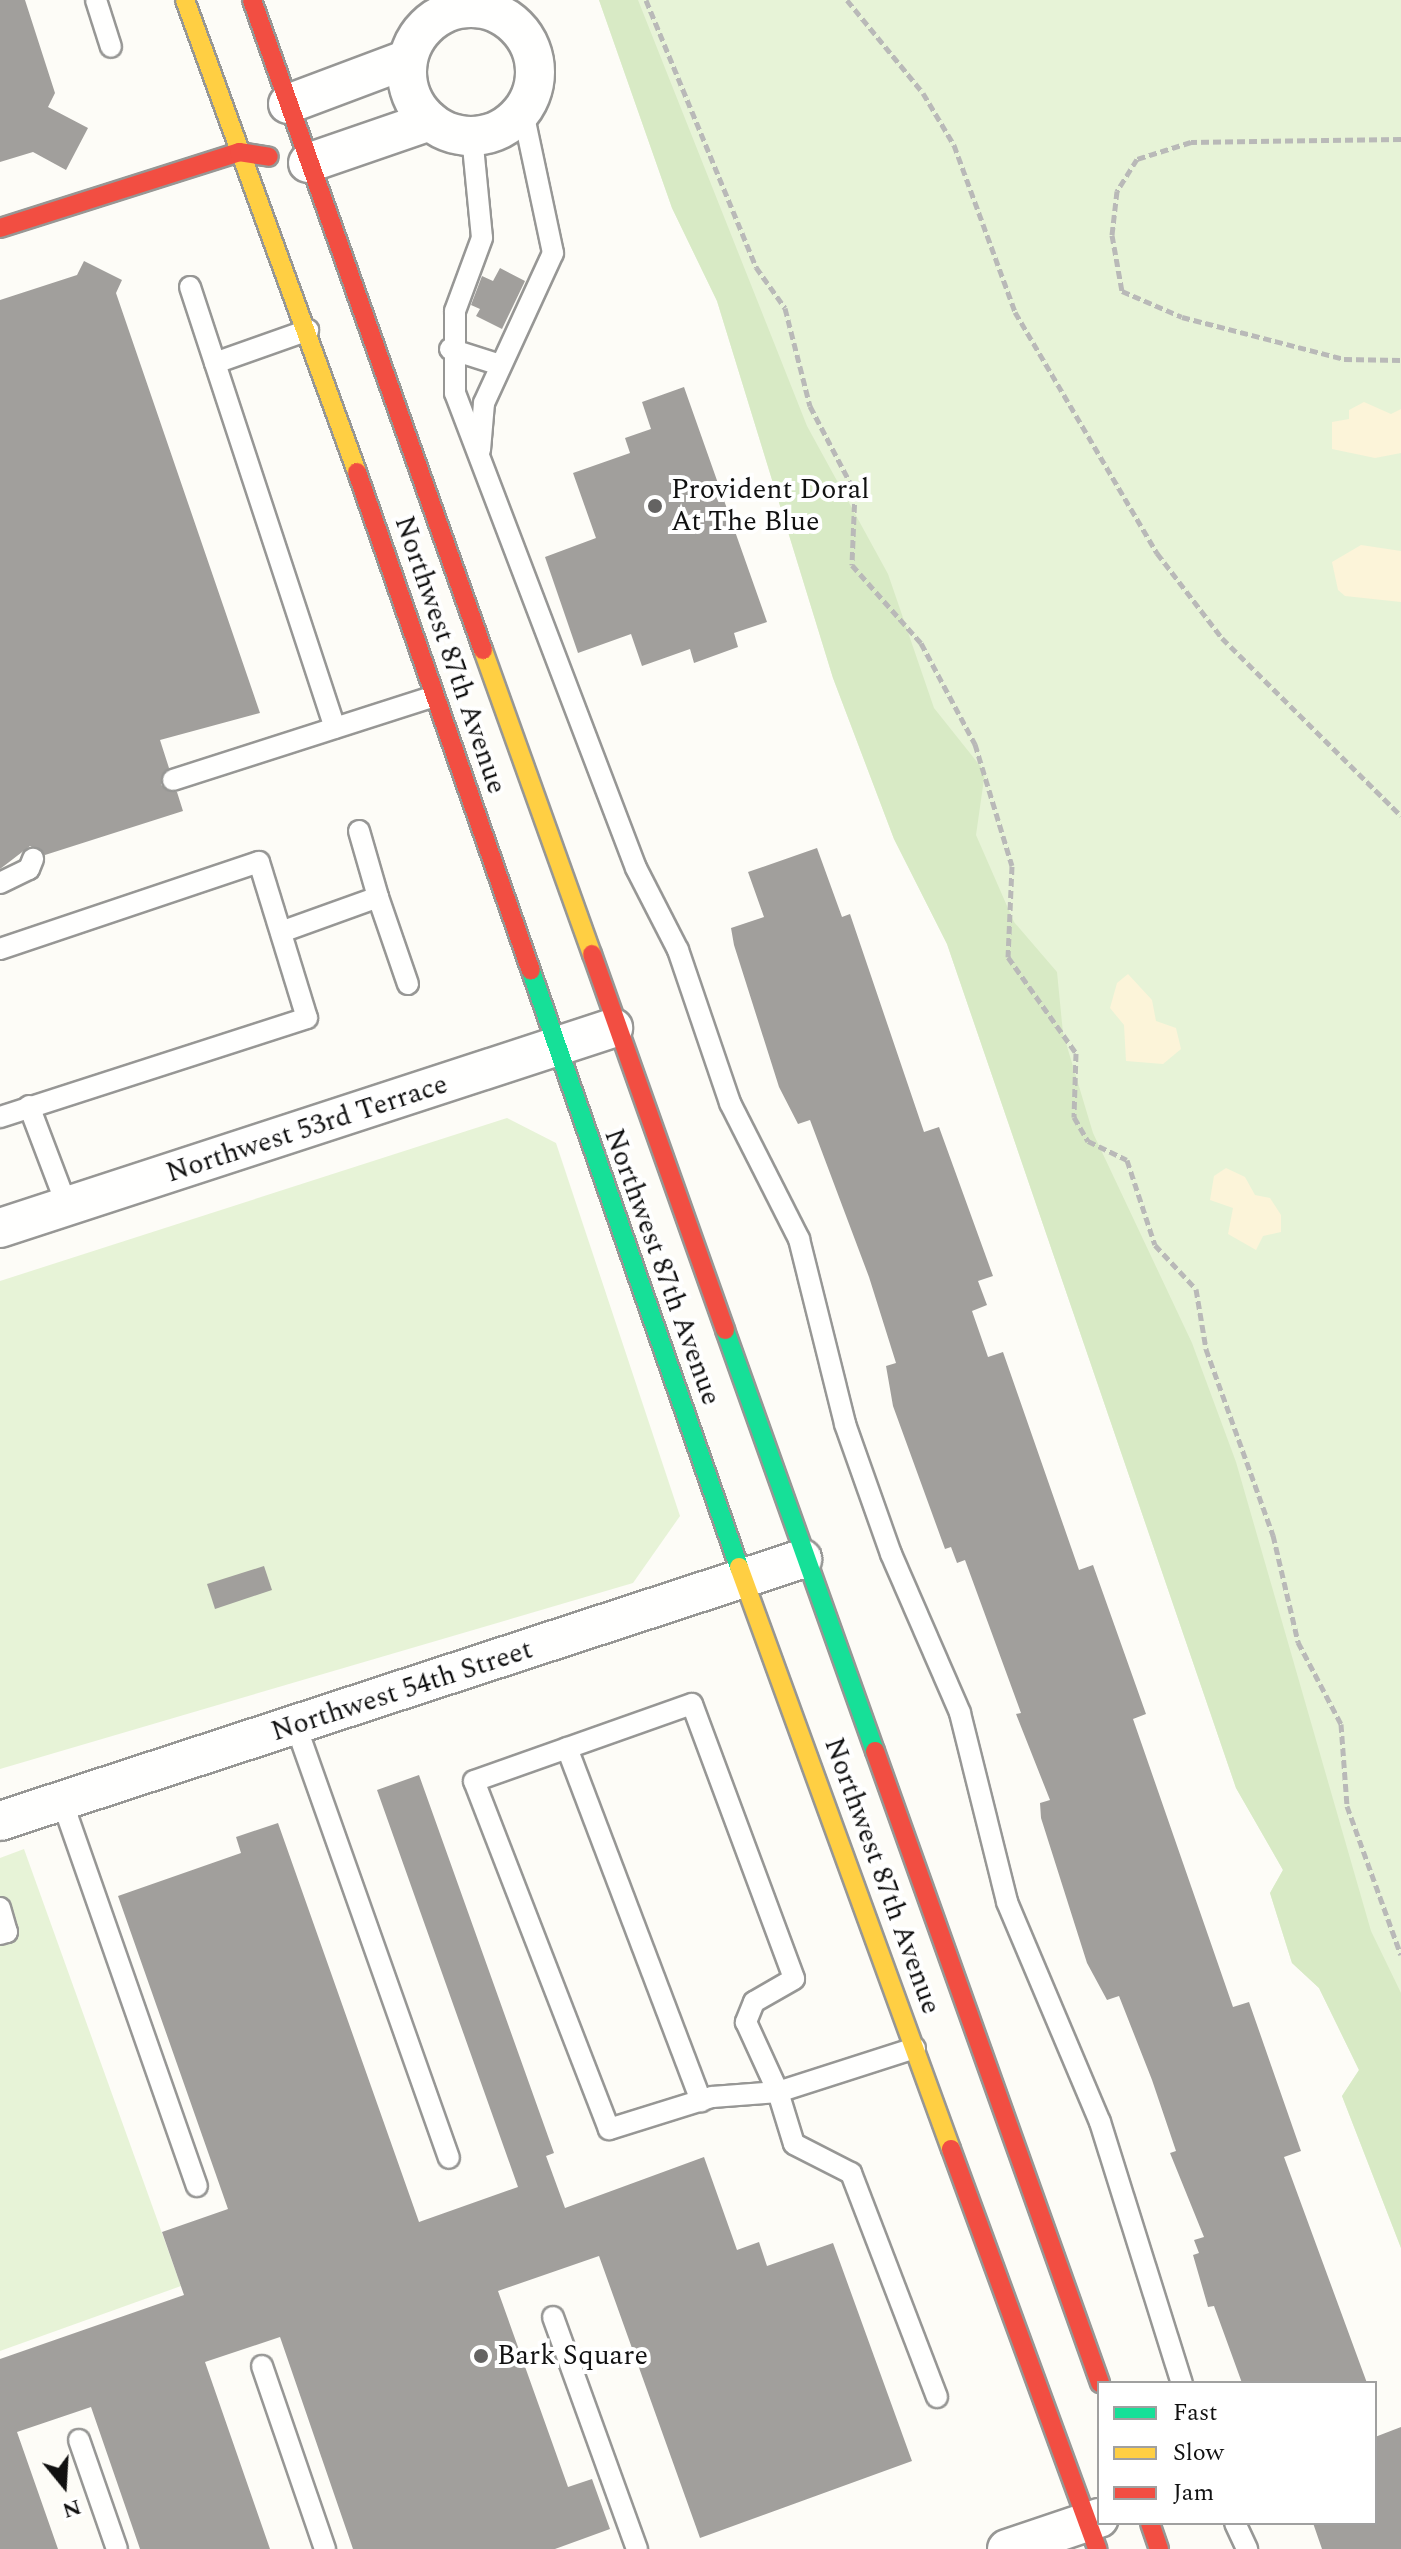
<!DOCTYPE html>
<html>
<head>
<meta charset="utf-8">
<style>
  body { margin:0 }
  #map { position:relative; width:1401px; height:2549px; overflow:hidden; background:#fdfcf7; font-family:Spectral,serif }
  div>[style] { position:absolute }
  .green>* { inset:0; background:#e7f3d7 }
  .forest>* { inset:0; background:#d8eac5 }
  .sand>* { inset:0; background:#fcf4d9 }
  .building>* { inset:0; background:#a19f9c }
  .path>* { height:5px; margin-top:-2.5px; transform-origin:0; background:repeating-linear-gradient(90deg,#b9b9b8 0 8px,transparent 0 12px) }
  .roads { filter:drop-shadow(2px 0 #979795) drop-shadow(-2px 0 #979795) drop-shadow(0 2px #979795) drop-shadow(0 -2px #979795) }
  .lane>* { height:20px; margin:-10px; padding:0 10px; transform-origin:10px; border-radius:10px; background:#fffffe }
  .street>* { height:38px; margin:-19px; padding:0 19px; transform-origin:19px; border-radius:19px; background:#fffffe }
  .street>.ring { margin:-19px; padding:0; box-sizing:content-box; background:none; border:38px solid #fffffe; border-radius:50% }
  .fast>* { height:18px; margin:-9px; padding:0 9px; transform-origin:9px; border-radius:9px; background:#16e098 }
  .slow>* { height:18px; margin:-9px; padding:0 9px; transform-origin:9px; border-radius:9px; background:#ffcf43 }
  .jam>* { height:18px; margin:-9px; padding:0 9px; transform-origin:9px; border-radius:9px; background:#f24e42 }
  .dots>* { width:22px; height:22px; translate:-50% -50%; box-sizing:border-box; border:4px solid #fff; border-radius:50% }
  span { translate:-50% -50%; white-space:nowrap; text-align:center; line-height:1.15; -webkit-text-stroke:8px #fff; paint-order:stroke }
  .poi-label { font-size:28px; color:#111 }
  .left { translate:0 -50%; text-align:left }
  .street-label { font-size:28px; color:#111 }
  .legend { position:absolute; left:1097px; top:2381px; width:280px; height:144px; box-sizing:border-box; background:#fff; border:2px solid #a0a0a0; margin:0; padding:10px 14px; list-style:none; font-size:24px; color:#111 }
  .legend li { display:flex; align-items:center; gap:16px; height:40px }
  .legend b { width:40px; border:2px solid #a0a0a0 }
  .north { position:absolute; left:24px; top:2445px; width:80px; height:80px; -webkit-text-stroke:6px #fff; paint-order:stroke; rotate:162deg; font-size:22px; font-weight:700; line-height:32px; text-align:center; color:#111 }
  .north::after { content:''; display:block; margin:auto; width:28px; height:36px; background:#111; clip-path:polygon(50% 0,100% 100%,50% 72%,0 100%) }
</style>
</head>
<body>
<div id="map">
  <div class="green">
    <div style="clip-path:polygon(599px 0,1401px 0,1401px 2248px,1342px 2096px,1359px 2070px,1319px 1988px,1292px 1963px,1270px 1893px,1283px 1870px,1236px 1788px,947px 944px,894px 839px,833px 678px,717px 301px,672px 208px)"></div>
    <div style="clip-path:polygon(507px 1118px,556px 1143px,680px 1516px,633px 1583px,0 1769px,0 1281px)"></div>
    <div style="clip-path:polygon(24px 1849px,181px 2286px,0 2351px,0 1858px)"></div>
  </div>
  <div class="forest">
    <div style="clip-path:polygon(599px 0,638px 0,807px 426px,888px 574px,934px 708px,985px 772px,976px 835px,1014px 922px,1057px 972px,1063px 1033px,1093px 1133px,1192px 1343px,1236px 1462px,1371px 1931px,1401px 1993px,1401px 2248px,1342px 2096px,1359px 2070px,1319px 1988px,1292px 1963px,1270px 1893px,1283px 1870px,1236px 1788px,947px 944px,894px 839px,833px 678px,717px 301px,672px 208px)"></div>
  </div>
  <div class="sand">
    <div style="clip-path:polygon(1364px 402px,1391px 414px,1401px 409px,1401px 453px,1375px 458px,1332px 449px,1332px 422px,1349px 419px,1349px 410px)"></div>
    <div style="clip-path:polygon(1361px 545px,1401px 551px,1401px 602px,1345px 596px,1338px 590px,1332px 562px)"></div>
    <div style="clip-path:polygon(1128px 974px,1152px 1000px,1156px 1021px,1176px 1028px,1181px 1049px,1163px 1064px,1126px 1061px,1124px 1025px,1110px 1008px,1117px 983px)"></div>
    <div style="clip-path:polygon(1226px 1168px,1245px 1177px,1255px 1195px,1270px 1198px,1281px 1215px,1281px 1232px,1263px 1236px,1256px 1250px,1228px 1234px,1233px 1208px,1210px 1200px,1214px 1176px)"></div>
  </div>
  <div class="building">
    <div style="clip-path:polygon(0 0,25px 0,55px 93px,48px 107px,88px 128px,66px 170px,33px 152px,0 162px)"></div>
    <div style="clip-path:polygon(84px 261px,122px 280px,116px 293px,260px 713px,160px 740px,169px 768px,161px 785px,177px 792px,183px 811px,45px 855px,30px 846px,0 869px,0 300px,77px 275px)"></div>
    <div style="clip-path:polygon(500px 268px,525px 281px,502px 329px,476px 316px,480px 309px,471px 305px,482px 276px,493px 281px)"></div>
    <div style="clip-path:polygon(684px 387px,767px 622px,734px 633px,738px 647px,694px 663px,690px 649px,642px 666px,631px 634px,578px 653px,545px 557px,596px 538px,573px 473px,630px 453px,625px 438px,651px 429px,642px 402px)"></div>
    <div style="clip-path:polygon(817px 848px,842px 917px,850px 914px,924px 1132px,939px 1127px,993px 1276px,978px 1281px,987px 1305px,972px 1311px,988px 1357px,1003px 1352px,1079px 1570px,1093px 1565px,1146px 1714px,1133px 1719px,1233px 2007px,1249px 2002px,1301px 2151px,1284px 2157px,1367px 2383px,1242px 2383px,1214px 2306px,1208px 2307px,1193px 2255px,1199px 2253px,1194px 2240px,1204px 2237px,1170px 2153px,1176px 2151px,1152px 2080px,1119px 1996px,1107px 2000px,1087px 1963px,1041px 1818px,1040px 1803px,1050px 1800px,1016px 1714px,1021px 1713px,965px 1560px,957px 1563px,951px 1547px,945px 1549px,893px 1406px,886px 1366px,896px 1363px,869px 1277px,810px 1120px,798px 1124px,779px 1087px,734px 945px,731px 928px,764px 917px,748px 872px)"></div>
    <div style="clip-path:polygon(264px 1566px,272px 1590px,215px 1609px,207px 1584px)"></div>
    <div style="clip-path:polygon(419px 1775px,554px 2153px,546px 2156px,565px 2208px,704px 2157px,737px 2250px,759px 2242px,767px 2266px,833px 2243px,912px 2461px,700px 2538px,599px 2256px,498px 2291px,568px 2487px,592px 2479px,610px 2529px,555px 2549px,353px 2549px,280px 2337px,205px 2362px,270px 2549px,140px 2549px,91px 2407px,17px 2432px,58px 2549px,0 2549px,0 2359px,184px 2295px,162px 2232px,228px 2209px,118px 1896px,241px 1853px,236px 1837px,278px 1823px,419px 2222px,518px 2187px,377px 1790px)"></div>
    <div style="clip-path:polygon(1401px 2427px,1401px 2549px,1322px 2549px,1313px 2523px,1375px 2523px,1375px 2437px)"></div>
  </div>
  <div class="path">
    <div style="left:646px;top:0;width:289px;rotate:67.6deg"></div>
    <div style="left:756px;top:267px;width:50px;rotate:54.7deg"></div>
    <div style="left:785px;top:308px;width:101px;rotate:75.7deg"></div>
    <div style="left:810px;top:406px;width:97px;rotate:62.4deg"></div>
    <div style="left:855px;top:492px;width:73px;rotate:92.4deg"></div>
    <div style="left:852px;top:565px;width:104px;rotate:48.5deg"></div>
    <div style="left:921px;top:643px;width:115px;rotate:61.9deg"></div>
    <div style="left:975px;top:744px;width:127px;rotate:73.1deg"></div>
    <div style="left:1012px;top:866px;width:91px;rotate:92.5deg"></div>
    <div style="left:1008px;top:957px;width:118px;rotate:54.7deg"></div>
    <div style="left:1076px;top:1053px;width:64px;rotate:91.8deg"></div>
    <div style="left:1074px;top:1117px;width:28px;rotate:60deg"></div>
    <div style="left:1088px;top:1141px;width:43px;rotate:26deg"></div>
    <div style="left:1127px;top:1160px;width:89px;rotate:71.8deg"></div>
    <div style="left:1155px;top:1245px;width:60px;rotate:47deg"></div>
    <div style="left:1196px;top:1289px;width:61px;rotate:80.5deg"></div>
    <div style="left:1206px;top:1349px;width:198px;rotate:70.2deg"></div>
    <div style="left:1273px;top:1535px;width:110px;rotate:76.8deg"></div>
    <div style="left:1298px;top:1642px;width:93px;rotate:62.3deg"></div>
    <div style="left:1341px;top:1724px;width:82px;rotate:85.8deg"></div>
    <div style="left:1347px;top:1806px;width:158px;rotate:70.1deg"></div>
    <div style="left:847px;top:0;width:120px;rotate:50.7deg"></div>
    <div style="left:923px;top:93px;width:61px;rotate:59.2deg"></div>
    <div style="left:954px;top:145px;width:178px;rotate:69.9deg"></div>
    <div style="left:1015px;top:312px;width:280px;rotate:59.5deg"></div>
    <div style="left:1157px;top:553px;width:107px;rotate:52.6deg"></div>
    <div style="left:1222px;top:638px;width:252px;rotate:44.8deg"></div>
    <div style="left:1401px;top:139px;width:210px;rotate:179.2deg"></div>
    <div style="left:1191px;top:142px;width:57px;rotate:162.5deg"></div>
    <div style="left:1137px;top:159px;width:38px;rotate:122deg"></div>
    <div style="left:1117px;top:191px;width:44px;rotate:96.5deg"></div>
    <div style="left:1112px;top:235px;width:57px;rotate:79.9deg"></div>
    <div style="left:1122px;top:291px;width:65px;rotate:23.4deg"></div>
    <div style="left:1182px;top:317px;width:167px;rotate:14.5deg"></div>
    <div style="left:1344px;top:359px;width:57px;rotate:1deg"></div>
  </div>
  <div class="roads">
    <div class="lane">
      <div style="left:96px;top:0;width:49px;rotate:72.3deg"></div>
      <div style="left:483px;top:0;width:9px;rotate:84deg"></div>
      <div style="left:472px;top:136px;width:102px;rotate:84.4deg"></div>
      <div style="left:482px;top:238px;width:78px;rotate:110.3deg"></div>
      <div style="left:455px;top:311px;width:82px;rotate:90deg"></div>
      <div style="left:455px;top:393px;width:508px;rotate:69.14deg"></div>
      <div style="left:636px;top:868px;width:92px;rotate:62.9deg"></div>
      <div style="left:678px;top:950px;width:162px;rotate:71.2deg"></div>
      <div style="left:730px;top:1103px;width:153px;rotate:63.1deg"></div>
      <div style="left:799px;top:1239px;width:191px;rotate:76deg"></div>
      <div style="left:845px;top:1424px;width:138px;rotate:70.5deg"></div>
      <div style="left:891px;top:1554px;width:173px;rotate:66.5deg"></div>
      <div style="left:960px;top:1713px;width:195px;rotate:76deg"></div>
      <div style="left:1007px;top:1902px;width:239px;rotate:67.1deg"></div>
      <div style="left:1100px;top:2122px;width:274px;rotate:72.6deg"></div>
      <div style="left:190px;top:287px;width:464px;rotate:71.8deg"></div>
      <div style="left:450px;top:349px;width:52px;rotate:17.7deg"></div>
      <div style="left:215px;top:363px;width:99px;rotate:-19.5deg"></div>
      <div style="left:480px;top:450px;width:47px;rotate:-85.1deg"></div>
      <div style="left:484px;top:403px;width:165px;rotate:-65.3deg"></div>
      <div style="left:553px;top:253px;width:144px;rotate:-102deg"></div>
      <div style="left:173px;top:780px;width:274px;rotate:-17.8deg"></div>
      <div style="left:359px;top:831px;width:69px;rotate:73.9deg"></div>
      <div style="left:0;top:883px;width:32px;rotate:-26deg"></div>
      <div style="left:29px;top:869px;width:11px;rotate:-68deg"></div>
      <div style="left:281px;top:932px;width:103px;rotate:-19.8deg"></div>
      <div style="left:378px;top:897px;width:92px;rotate:71deg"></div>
      <div style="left:0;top:949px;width:273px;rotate:-18.6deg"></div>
      <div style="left:259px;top:862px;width:163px;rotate:72.9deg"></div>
      <div style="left:307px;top:1018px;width:323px;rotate:162.1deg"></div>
      <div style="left:29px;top:1106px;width:107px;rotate:69.2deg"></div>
      <div style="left:692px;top:1704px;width:293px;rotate:69.6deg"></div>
      <div style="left:794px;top:1979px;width:46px;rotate:150.1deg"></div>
      <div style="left:754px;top:2002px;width:22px;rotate:112deg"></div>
      <div style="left:746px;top:2022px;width:77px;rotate:65.4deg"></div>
      <div style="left:778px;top:2092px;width:66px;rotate:175.7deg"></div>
      <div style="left:712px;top:2097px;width:108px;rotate:162.7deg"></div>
      <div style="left:609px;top:2129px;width:373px;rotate:-111.2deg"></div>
      <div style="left:474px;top:1781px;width:231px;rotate:-19.5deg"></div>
      <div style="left:296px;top:1726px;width:458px;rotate:70.5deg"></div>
      <div style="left:567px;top:1748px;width:378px;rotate:69.2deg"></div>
      <div style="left:62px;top:1801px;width:408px;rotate:70.7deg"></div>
      <div style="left:0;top:1908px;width:25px;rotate:74deg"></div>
      <div style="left:7px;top:1932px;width:7px;rotate:164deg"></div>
      <div style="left:915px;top:2048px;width:144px;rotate:162.2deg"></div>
      <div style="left:778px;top:2092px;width:54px;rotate:72.9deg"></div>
      <div style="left:794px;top:2144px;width:64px;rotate:27deg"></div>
      <div style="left:851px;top:2173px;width:240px;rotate:69deg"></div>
      <div style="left:553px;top:2317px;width:247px;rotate:70.1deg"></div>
      <div style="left:262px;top:2366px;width:194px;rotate:71deg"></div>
      <div style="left:79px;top:2440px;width:115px;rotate:70.8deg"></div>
      <div style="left:1235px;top:2523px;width:29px;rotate:65deg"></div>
    </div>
    <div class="street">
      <div class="ring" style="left:407px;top:8px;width:90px;height:90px"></div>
      <div style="left:288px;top:104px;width:128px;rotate:-20.6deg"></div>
      <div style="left:308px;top:163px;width:129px;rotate:-19deg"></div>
      <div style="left:0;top:1228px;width:645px;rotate:-18.07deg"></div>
      <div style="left:0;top:1821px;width:844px;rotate:-18.09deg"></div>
      <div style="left:1007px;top:2549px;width:97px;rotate:-18.6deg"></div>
    </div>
    <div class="fast">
      <div style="left:531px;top:971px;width:631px;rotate:70.76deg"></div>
      <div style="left:725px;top:1330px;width:447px;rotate:70.4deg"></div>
    </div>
    <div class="slow">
      <div style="left:185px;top:0;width:502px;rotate:69.98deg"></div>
      <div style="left:483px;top:650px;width:323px;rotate:70.3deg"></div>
      <div style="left:739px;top:1567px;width:619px;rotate:69.99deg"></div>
    </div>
    <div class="jam">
      <div style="left:252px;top:0;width:690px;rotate:70.44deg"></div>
      <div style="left:0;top:228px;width:251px;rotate:-17.6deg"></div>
      <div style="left:239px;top:152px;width:30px;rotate:9deg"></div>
      <div style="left:357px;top:472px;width:528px;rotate:70.78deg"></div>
      <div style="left:592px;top:954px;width:399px;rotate:70.5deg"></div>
      <div style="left:875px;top:1751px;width:671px;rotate:70.4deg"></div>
      <div style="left:951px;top:2149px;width:426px;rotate:69.9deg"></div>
      <div style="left:1150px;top:2523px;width:28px;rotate:71deg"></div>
    </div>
  </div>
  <div class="dots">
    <div style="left:655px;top:506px;background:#646362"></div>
    <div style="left:481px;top:2356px;background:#646362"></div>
  </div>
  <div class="poi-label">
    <span class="left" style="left:671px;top:506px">Provident Doral<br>At The Blue</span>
    <span class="left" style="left:497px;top:2356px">Bark Square</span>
  </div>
  <div class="street-label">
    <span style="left:450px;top:655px;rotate:71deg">Northwest 87th Avenue</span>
    <span style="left:307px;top:1129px;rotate:-18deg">Northwest 53rd Terrace</span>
    <span style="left:662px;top:1267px;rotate:70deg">Northwest 87th Avenue</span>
    <span style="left:402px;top:1691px;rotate:-18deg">Northwest 54th Street</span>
    <span style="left:882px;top:1876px;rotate:70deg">Northwest 87th Avenue</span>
  </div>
  <ul class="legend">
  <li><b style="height:10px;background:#16e098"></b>Fast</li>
  <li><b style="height:10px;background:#ffcf43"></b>Slow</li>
  <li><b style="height:10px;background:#f24e42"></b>Jam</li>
  </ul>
  <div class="north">N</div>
</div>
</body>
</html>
